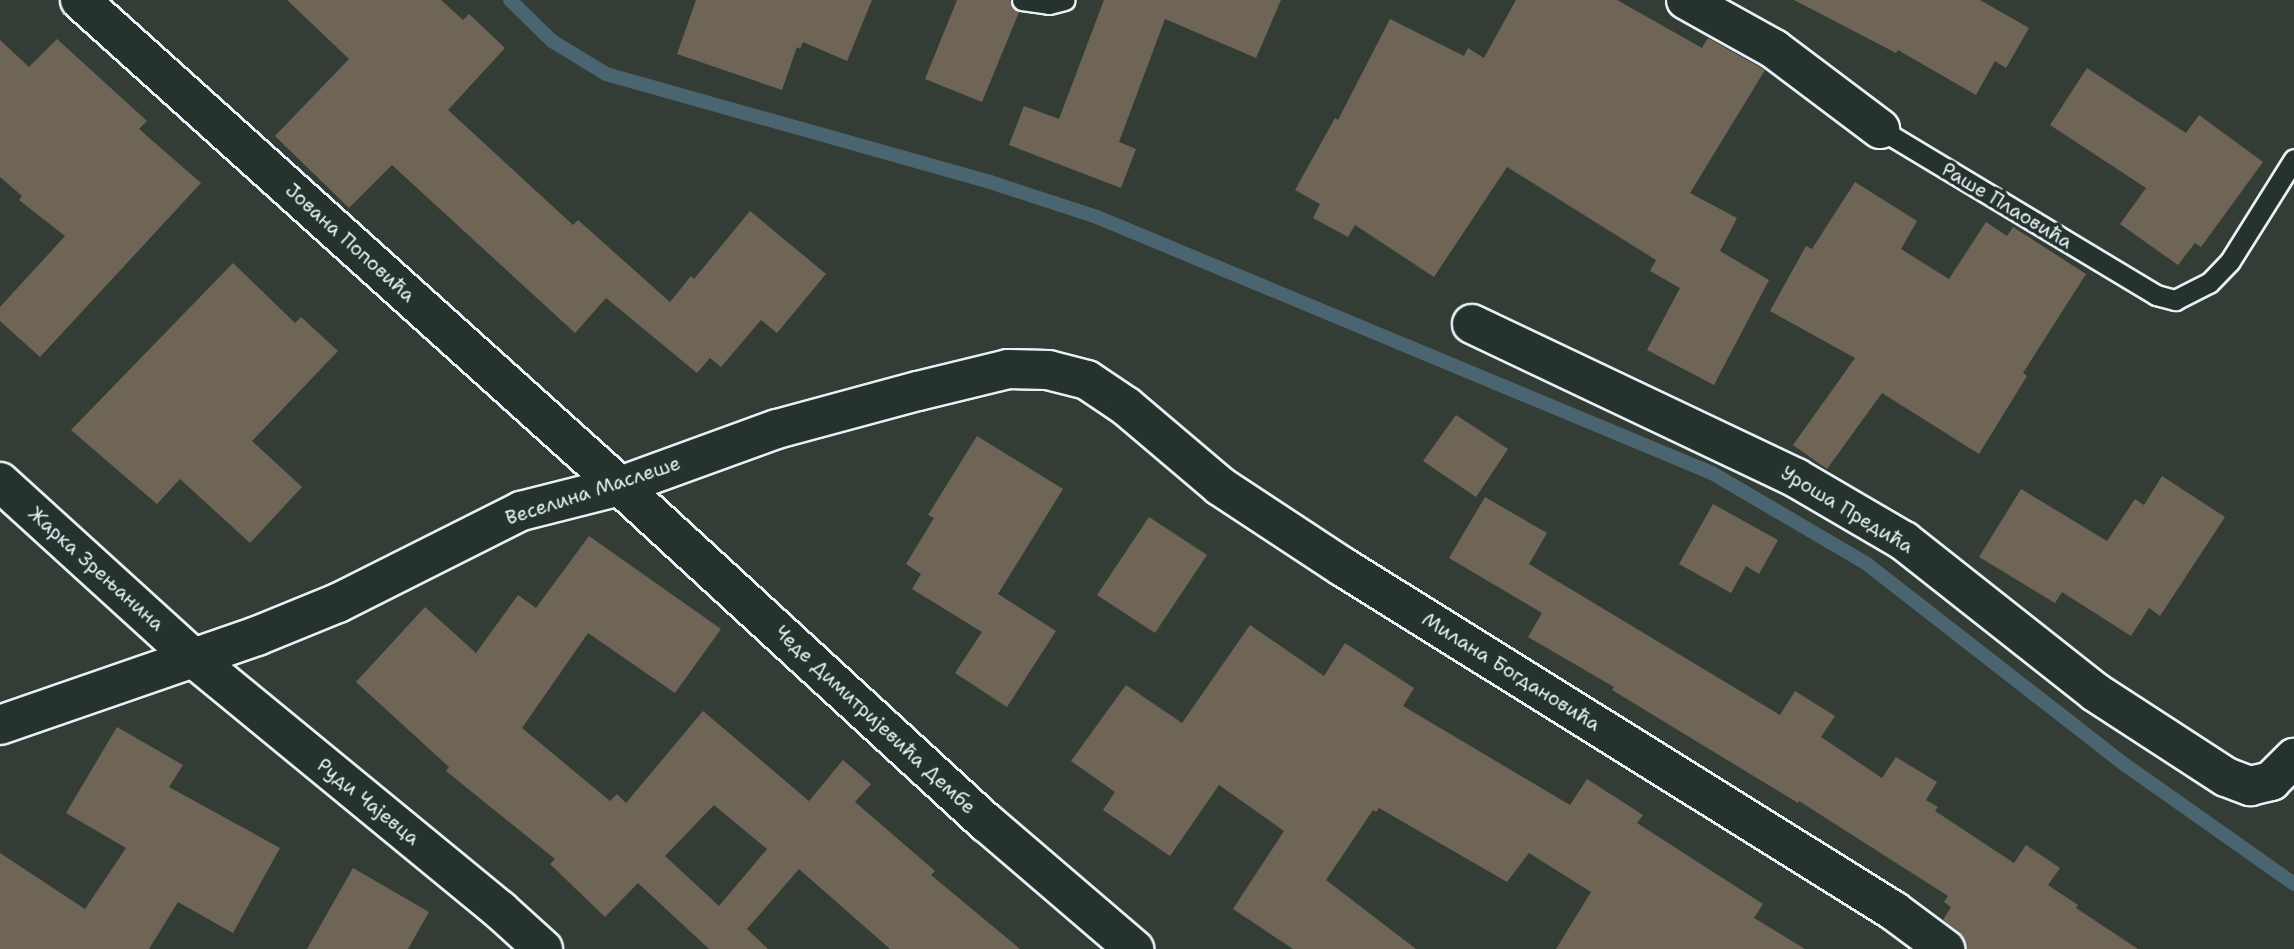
<!DOCTYPE html>
<html>
<head>
<meta charset="utf-8">
<style>
  body { margin:0 }
  #map { position:relative; width:2294px; height:949px; overflow:hidden; background:#343d35; font-family:"Shantell Sans",sans-serif }
  div>[style] { position:absolute }
  .stream>* { height:14px; margin:-7px; padding:0 7px; transform-origin:7px; border-radius:7px; background:#4b6570 }
  .building>* { inset:0; background:#6e6557 }
  .roads { filter:drop-shadow(2px 0 #e8f1f8) drop-shadow(-2px 0 #e8f1f8) drop-shadow(0 2px #e8f1f8) drop-shadow(0 -2px #e8f1f8) }
  .lane>* { height:19px; margin:-9.5px; padding:0 9.5px; transform-origin:9.5px; border-radius:9.5px; background:#26332d }
  .street>* { height:38px; margin:-19px; padding:0 19px; transform-origin:19px; border-radius:19px; background:#26332d }
  span { translate:-50% -50%; white-space:nowrap; text-align:center; line-height:1.15; -webkit-text-stroke:7px #26332d; paint-order:stroke }
  .street-label { font-size:19px; color:#e8f1f8 }
</style>
</head>
<body>
<div id="map">
  <div class="stream">
    <div style="left:510px;top:0;width:59px;rotate:44.3deg"></div>
    <div style="left:552px;top:41px;width:63px;rotate:31.4deg"></div>
    <div style="left:606px;top:74px;width:399px;rotate:15.7deg"></div>
    <div style="left:990px;top:182px;width:113px;rotate:18.1deg"></div>
    <div style="left:1097px;top:217px;width:666px;rotate:22.6deg"></div>
    <div style="left:1712px;top:473px;width:180px;rotate:30.4deg"></div>
    <div style="left:1867px;top:564px;width:326px;rotate:37.9deg"></div>
    <div style="left:2124px;top:764px;width:208px;rotate:35.2deg"></div>
  </div>
  <div class="building">
    <div style="clip-path:polygon(287px 0,441px 0,463px 20px,469px 14px,505px 48px,448px 110px,573px 225px,578px 220px,670px 302px,691px 276px,694px 279px,750px 211px,826px 274px,777px 333px,761px 320px,721px 367px,710px 358px,697px 373px,606px 298px,575px 333px,392px 165px,349px 208px,275px 136px,349px 59px)"></div>
    <div style="clip-path:polygon(696px 0,872px 0,847px 61px,803px 42px,800px 49px,797px 47px,782px 90px,677px 54px)"></div>
    <div style="clip-path:polygon(957px 0,1010px 0,1014px 9px,1019px 12px,982px 102px,925px 79px)"></div>
    <div style="clip-path:polygon(1104px 0,1281px 0,1256px 58px,1165px 19px,1119px 142px,1136px 149px,1121px 188px,1009px 145px,1024px 106px,1059px 119px)"></div>
    <div style="clip-path:polygon(1516px 0,1617px 0,1702px 48px,1708px 38px,1765px 70px,1690px 193px,1737px 218px,1720px 251px,1769px 280px,1714px 385px,1647px 350px,1680px 288px,1650px 271px,1656px 260px,1507px 167px,1434px 277px,1355px 225px,1348px 237px,1313px 218px,1320px 204px,1295px 190px,1335px 118px,1338px 120px,1390px 19px,1464px 56px,1468px 48px,1484px 58px)"></div>
    <div style="clip-path:polygon(1794px 0,1980px 0,2029px 28px,2006px 68px,1995px 61px,1976px 95px,1898px 50px,1896px 53px)"></div>
    <div style="clip-path:polygon(57px 39px,147px 121px,139px 129px,201px 183px,40px 357px,0 321px,0 307px,65px 236px,19px 200px,22px 196px,0 177px,0 40px,29px 67px)"></div>
    <div style="clip-path:polygon(2087px 68px,2186px 133px,2199px 115px,2263px 162px,2201px 247px,2195px 243px,2178px 265px,2120px 224px,2146px 188px,2050px 125px)"></div>
    <div style="clip-path:polygon(1855px 182px,1917px 221px,1901px 249px,1949px 279px,1986px 222px,2007px 236px,2013px 227px,2086px 274px,2023px 373px,2027px 376px,1979px 454px,1882px 393px,1827px 469px,1793px 445px,1855px 358px,1770px 311px,1806px 246px,1812px 249px)"></div>
    <div style="clip-path:polygon(233px 263px,295px 323px,301px 317px,338px 351px,252px 441px,302px 487px,250px 543px,180px 479px,157px 504px,71px 430px)"></div>
    <div style="clip-path:polygon(1456px 415px,1508px 449px,1476px 497px,1423px 461px)"></div>
    <div style="clip-path:polygon(977px 436px,1063px 489px,998px 594px,1056px 631px,1007px 707px,955px 673px,982px 632px,912px 589px,921px 574px,906px 564px,934px 518px,928px 515px)"></div>
    <div style="clip-path:polygon(2162px 476px,2225px 517px,2160px 616px,2149px 608px,2131px 636px,2062px 592px,2055px 603px,1979px 557px,2021px 489px,2107px 541px,2135px 499px,2144px 505px)"></div>
    <div style="clip-path:polygon(1485px 497px,1547px 533px,1529px 564px,1780px 715px,1795px 691px,1835px 716px,1821px 737px,1882px 778px,1896px 757px,1937px 782px,1926px 800px,1938px 807px,1935px 811px,2014px 863px,2026px 845px,2060px 868px,2048px 885px,2078px 905px,2076px 908px,2138px 949px,1966px 949px,1959px 932px,1943px 920px,1951px 907px,1944px 902px,1948px 896px,1799px 801px,1798px 803px,1612px 690px,1614px 687px,1528px 637px,1542px 613px,1449px 558px)"></div>
    <div style="clip-path:polygon(1713px 504px,1778px 540px,1759px 574px,1746px 566px,1731px 593px,1679px 564px)"></div>
    <div style="clip-path:polygon(1149px 517px,1207px 555px,1155px 633px,1097px 595px)"></div>
    <div style="clip-path:polygon(evenodd,589px 536px,721px 629px,675px 693px,588px 633px,522px 728px,610px 801px,617px 794px,626px 803px,703px 711px,809px 801px,843px 760px,871px 784px,855px 802px,935px 871px,931px 875px,1020px 949px,890px 949px,799px 869px,747px 929px,768px 949px,709px 949px,638px 883px,605px 917px,550px 864px,555px 859px,446px 771px,449px 767px,356px 682px,425px 607px,476px 653px,518px 595px,536px 608px,589px 536px,714px 805px,767px 849px,719px 906px,665px 856px,714px 805px)"></div>
    <div style="clip-path:polygon(1250px 625px,1324px 676px,1345px 643px,1414px 688px,1403px 706px,1570px 805px,1587px 779px,1643px 815px,1637px 823px,1763px 904px,1754px 918px,1805px 949px,1556px 949px,1591px 892px,1529px 853px,1507px 882px,1379px 808px,1376px 812px,1373px 810px,1326px 880px,1416px 949px,1293px 949px,1233px 909px,1284px 831px,1219px 785px,1170px 856px,1103px 810px,1115px 792px,1071px 761px,1126px 685px,1182px 723px)"></div>
    <div style="clip-path:polygon(117px 727px,183px 765px,169px 787px,280px 848px,233px 933px,178px 902px,149px 949px,0 949px,0 853px,85px 909px,126px 848px,66px 813px)"></div>
    <div style="clip-path:polygon(353px 868px,429px 912px,408px 949px,307px 949px)"></div>
  </div>
  <div class="roads">
    <div class="lane">
      <div style="left:1022px;top:0;width:27px;rotate:8deg"></div>
      <div style="left:1049px;top:4px;width:16px;rotate:-14deg"></div>
      <div style="left:1880px;top:129px;width:322px;rotate:31deg"></div>
      <div style="left:2156px;top:295px;width:20px;rotate:15deg"></div>
      <div style="left:2175px;top:300px;width:38px;rotate:-27deg"></div>
      <div style="left:2209px;top:283px;width:30px;rotate:-46deg"></div>
      <div style="left:2230px;top:261px;width:120px;rotate:-57.9deg"></div>
    </div>
    <div class="street">
      <div style="left:80px;top:0;width:726px;rotate:41.99deg"></div>
      <div style="left:620px;top:486px;width:498px;rotate:42.6deg"></div>
      <div style="left:987px;top:823px;width:194px;rotate:40.6deg"></div>
      <div style="left:1686px;top:0;width:101px;rotate:29.1deg"></div>
      <div style="left:1774px;top:49px;width:133px;rotate:37deg"></div>
      <div style="left:1472px;top:324px;width:359px;rotate:25.4deg"></div>
      <div style="left:1796px;top:478px;width:125px;rotate:30.3deg"></div>
      <div style="left:1904px;top:541px;width:243px;rotate:38.3deg"></div>
      <div style="left:2095px;top:692px;width:156px;rotate:33deg"></div>
      <div style="left:2226px;top:777px;width:26px;rotate:21deg"></div>
      <div style="left:2250px;top:786px;width:22px;rotate:-13deg"></div>
      <div style="left:2271px;top:781px;width:33px;rotate:-45deg"></div>
      <div style="left:0;top:482px;width:260px;rotate:42.3deg"></div>
      <div style="left:192px;top:657px;width:399px;rotate:39.4deg"></div>
      <div style="left:500px;top:910px;width:58px;rotate:42.2deg"></div>
      <div style="left:0;top:725px;width:272px;rotate:-19.1deg"></div>
      <div style="left:257px;top:636px;width:87px;rotate:-22.2deg"></div>
      <div style="left:338px;top:603px;width:205px;rotate:-26.7deg"></div>
      <div style="left:521px;top:511px;width:102px;rotate:-14.2deg"></div>
      <div style="left:620px;top:486px;width:167px;rotate:-20deg"></div>
      <div style="left:777px;top:429px;width:146px;rotate:-15.1deg"></div>
      <div style="left:918px;top:391px;width:93px;rotate:-13.7deg"></div>
      <div style="left:1008px;top:369px;width:40px;rotate:1.4deg"></div>
      <div style="left:1048px;top:370px;width:40px;rotate:14.4deg"></div>
      <div style="left:1087px;top:380px;width:48px;rotate:34deg"></div>
      <div style="left:1127px;top:407px;width:122px;rotate:40.3deg"></div>
      <div style="left:1220px;top:486px;width:147px;rotate:33.4deg"></div>
      <div style="left:1343px;top:567px;width:650px;rotate:31.98deg"></div>
      <div style="left:1894px;top:911px;width:64px;rotate:36.7deg"></div>
    </div>
  </div>
  <div class="street-label">
    <span style="left:2007px;top:206px;rotate:31deg">Раше Плаовића</span>
    <span style="left:350px;top:243px;rotate:42deg">Јована Поповића</span>
    <span style="left:593px;top:491px;rotate:-18deg">Веселина Маслеше</span>
    <span style="left:1847px;top:510px;rotate:31deg">Уроша Предића</span>
    <span style="left:96px;top:569px;rotate:42deg">Жарка Зрењанина</span>
    <span style="left:1511px;top:672px;rotate:32deg">Милана Богдановића</span>
    <span style="left:875px;top:720px;rotate:43deg">Чеде Димитријевића Дембе</span>
    <span style="left:368px;top:802px;rotate:39deg">Руди Чајевца</span>
  </div>
</div>
</body>
</html>
